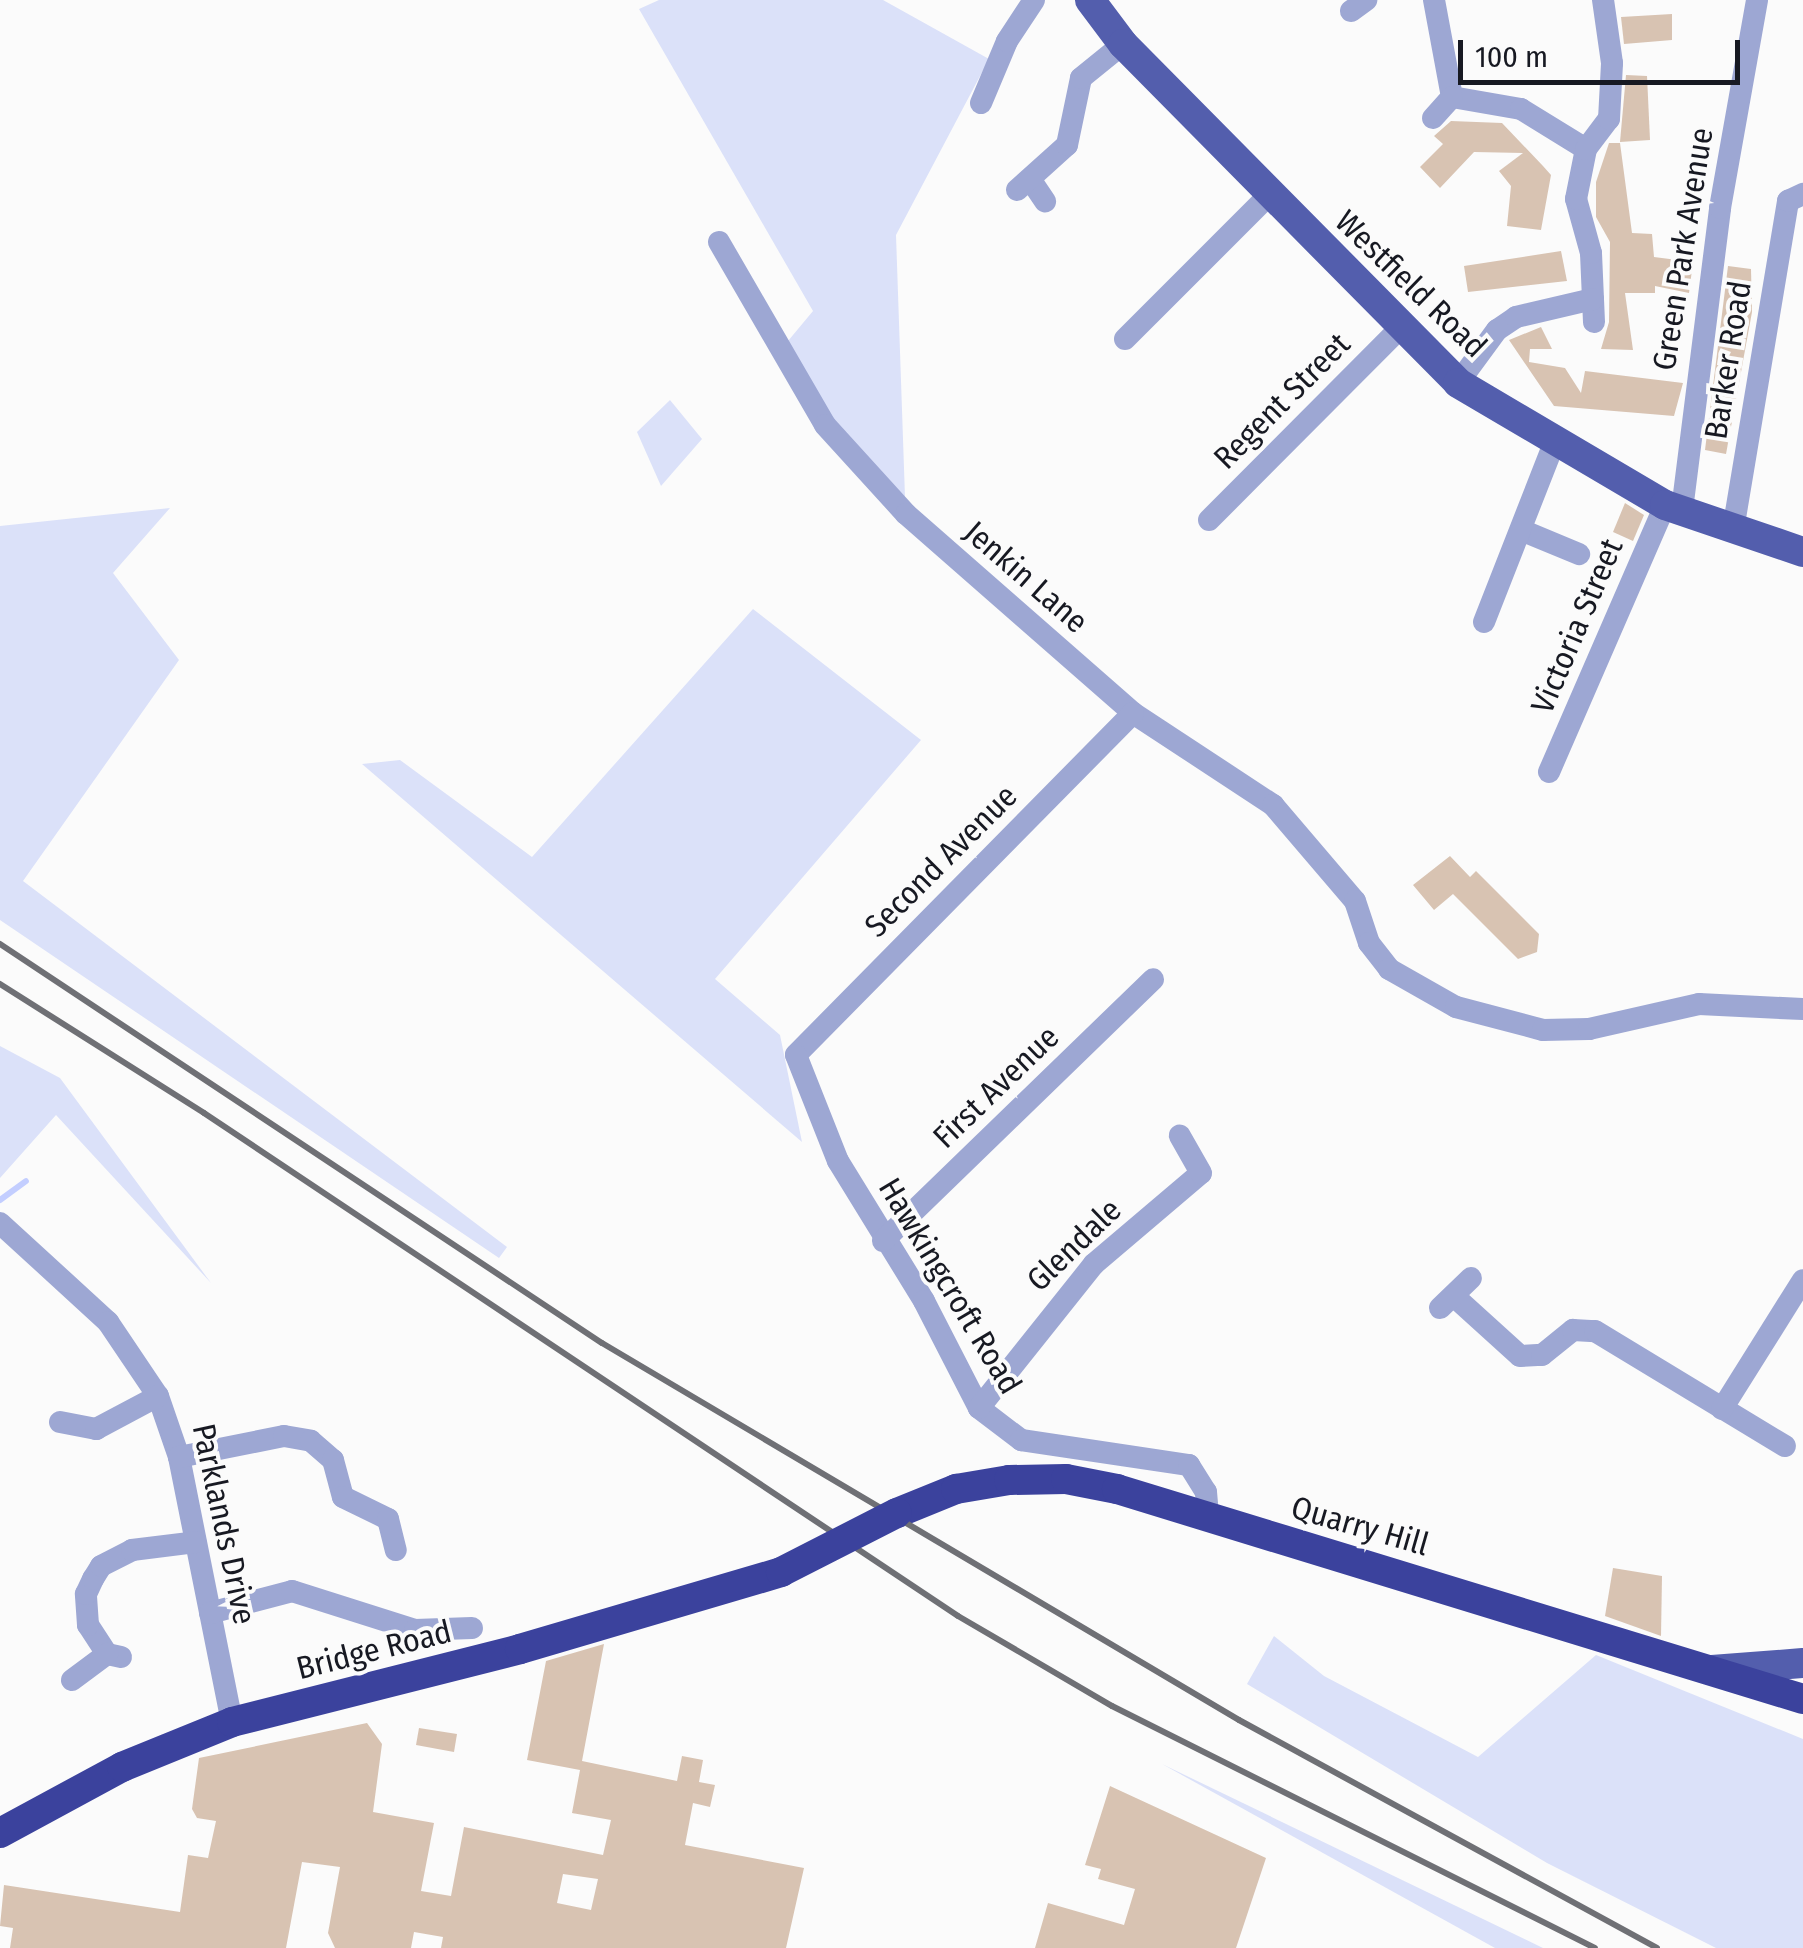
<!DOCTYPE html>
<html>
<head>
<meta charset="utf-8">
<style>
  body { margin:0 }
  #map { position:relative; width:1803px; height:1948px; overflow:hidden; background:#fbfbfb; font-family:"Fira Sans Condensed",sans-serif }
  div>[style] { position:absolute }
  .green>* { inset:0; background:#dbe1f9 }
  .stream>* { height:6px; margin:-3px; padding:0 3px; transform-origin:3px; border-radius:3px; background:#c3ceff }
  .building>* { inset:0; background:#d8c3b2 }
  .minor>* { height:22px; margin:-11px; padding:0 11px; transform-origin:11px; border-radius:11px; background:#9da7d3 }
  .major>* { height:30px; margin:-15px; padding:0 15px; transform-origin:15px; border-radius:15px; background:#535ead }
  .highway>* { height:30px; margin:-15px; padding:0 15px; transform-origin:15px; border-radius:15px; background:#3b429d }
  .rail>* { height:6px; margin:-3px; padding:0 3px; transform-origin:3px; border-radius:3px; background:#6f7075 }
  .highway-bridge>* { height:30px; margin:-15px; padding:0 15px; transform-origin:15px; border-radius:15px; background:#3b429d }
  span { translate:-50% -50%; white-space:nowrap; text-align:center; line-height:1.15; -webkit-text-stroke:8px #fbfbfb; paint-order:stroke }
  .street-label { font-size:32px; color:#171922 }
  .scale { position:absolute; left:1458px; top:40px; width:282px; height:45px; box-sizing:border-box; border:5px solid #171922; border-top:0; padding-left:12px; font-size:30px; line-height:35px; white-space:nowrap; color:#171922; -webkit-text-stroke:8px #fbfbfb; paint-order:stroke }
</style>
</head>
<body>
<div id="map">
  <div class="green">
    <div style="clip-path:polygon(659px 0,883px 0,989px 59px,896px 235px,905px 497px,833px 423px,788px 341px,813px 311px,639px 9px)"></div>
    <div style="clip-path:polygon(670px 400px,702px 439px,661px 486px,637px 432px)"></div>
    <div style="clip-path:polygon(170px 508px,113px 573px,179px 660px,23px 881px,507px 1247px,499px 1258px,0 920px,0 526px)"></div>
    <div style="clip-path:polygon(753px 609px,921px 740px,715px 979px,780px 1035px,802px 1142px,362px 764px,400px 760px,532px 857px)"></div>
    <div style="clip-path:polygon(0 1046px,60px 1078px,211px 1283px,56px 1115px,0 1178px)"></div>
    <div style="clip-path:polygon(1274px 1636px,1324px 1676px,1478px 1757px,1596px 1655px,1803px 1739px,1803px 1948px,1716px 1948px,1547px 1863px,1247px 1684px)"></div>
    <div style="clip-path:polygon(1162px 1764px,1543px 1948px,1495px 1948px)"></div>
  </div>
  <div class="stream">
    <div style="left:0;top:1200px;width:32px;rotate:-36deg"></div>
  </div>
  <div class="building">
    <div style="clip-path:polygon(1672px 14px,1672px 40px,1624px 44px,1621px 17px)"></div>
    <div style="clip-path:polygon(1626px 75px,1647px 76px,1650px 140px,1620px 142px)"></div>
    <div style="clip-path:polygon(1451px 121px,1502px 123px,1543px 166px,1551px 175px,1541px 230px,1507px 226px,1511px 186px,1499px 171px,1523px 153px,1474px 152px,1440px 188px,1420px 167px,1443px 144px,1434px 136px)"></div>
    <div style="clip-path:polygon(1609px 143px,1620px 143px,1632px 233px,1652px 234px,1654px 257px,1693px 262px,1689px 293px,1655px 286px,1655px 293px,1625px 293px,1633px 350px,1601px 349px,1609px 322px,1610px 242px,1596px 217px,1596px 182px)"></div>
    <div style="clip-path:polygon(1561px 251px,1567px 281px,1468px 292px,1464px 266px)"></div>
    <div style="clip-path:polygon(1728px 266px,1751px 269px,1752px 312px,1726px 454px,1705px 450px)"></div>
    <div style="clip-path:polygon(1541px 327px,1552px 349px,1530px 349px,1529px 362px,1565px 368px,1581px 393px,1585px 371px,1683px 383px,1674px 416px,1554px 406px,1509px 340px)"></div>
    <div style="clip-path:polygon(1625px 503px,1644px 515px,1633px 541px,1613px 532px)"></div>
    <div style="clip-path:polygon(1450px 856px,1470px 877px,1476px 871px,1539px 934px,1537px 952px,1518px 959px,1453px 894px,1434px 910px,1413px 885px)"></div>
    <div style="clip-path:polygon(1613px 1568px,1662px 1576px,1661px 1636px,1605px 1616px)"></div>
    <div style="clip-path:polygon(evenodd,604px 1644px,582px 1761px,677px 1781px,682px 1756px,703px 1760px,699px 1782px,715px 1785px,710px 1807px,693px 1803px,685px 1845px,804px 1868px,786px 1948px,441px 1948px,443px 1937px,414px 1932px,411px 1948px,335px 1948px,328px 1933px,340px 1867px,302px 1862px,286px 1948px,10px 1948px,13px 1928px,0 1926px,4px 1885px,180px 1912px,188px 1855px,208px 1858px,216px 1821px,197px 1818px,192px 1809px,199px 1758px,367px 1723px,382px 1744px,373px 1812px,434px 1823px,421px 1891px,451px 1896px,464px 1827px,603px 1855px,611px 1820px,572px 1813px,580px 1770px,527px 1760px,546px 1661px,604px 1644px,563px 1874px,598px 1879px,591px 1910px,557px 1903px,563px 1874px)"></div>
    <div style="clip-path:polygon(419px 1728px,457px 1734px,454px 1752px,416px 1745px)"></div>
    <div style="clip-path:polygon(1110px 1786px,1266px 1858px,1236px 1948px,1035px 1948px,1048px 1903px,1124px 1925px,1135px 1889px,1098px 1879px,1101px 1869px,1085px 1865px)"></div>
  </div>
  <div class="minor">
    <div style="left:1434px;top:0;width:99px;rotate:79.5deg"></div>
    <div style="left:1452px;top:97px;width:70px;rotate:9.9deg"></div>
    <div style="left:1521px;top:109px;width:76px;rotate:31.6deg"></div>
    <div style="left:1351px;top:11px;width:19px;rotate:-36deg"></div>
    <div style="left:981px;top:103px;width:67px;rotate:-67.2deg"></div>
    <div style="left:1007px;top:41px;width:49px;rotate:-56.6deg"></div>
    <div style="left:1433px;top:118px;width:28px;rotate:-48deg"></div>
    <div style="left:1030px;top:179px;width:27px;rotate:56deg"></div>
    <div style="left:1017px;top:190px;width:67px;rotate:-42deg"></div>
    <div style="left:1067px;top:145px;width:68px;rotate:-78.2deg"></div>
    <div style="left:1081px;top:78px;width:54px;rotate:-39deg"></div>
    <div style="left:719px;top:242px;width:211px;rotate:59.9deg"></div>
    <div style="left:825px;top:425px;width:120px;rotate:47.7deg"></div>
    <div style="left:906px;top:514px;width:302px;rotate:41.2deg"></div>
    <div style="left:1133px;top:713px;width:168px;rotate:33.3deg"></div>
    <div style="left:1273px;top:805px;width:126px;rotate:49.5deg"></div>
    <div style="left:1355px;top:901px;width:44px;rotate:71.6deg"></div>
    <div style="left:1369px;top:943px;width:33px;rotate:52deg"></div>
    <div style="left:1389px;top:969px;width:77px;rotate:29.6deg"></div>
    <div style="left:1456px;top:1007px;width:90px;rotate:14.8deg"></div>
    <div style="left:1543px;top:1030px;width:46px;rotate:-1.2deg"></div>
    <div style="left:1589px;top:1029px;width:113px;rotate:-12.8deg"></div>
    <div style="left:1699px;top:1004px;width:104px;rotate:2.8deg"></div>
    <div style="left:1594px;top:322px;width:69px;rotate:-92.5deg"></div>
    <div style="left:1591px;top:253px;width:56px;rotate:-105.5deg"></div>
    <div style="left:1576px;top:199px;width:51px;rotate:-78.7deg"></div>
    <div style="left:1586px;top:149px;width:38px;rotate:-53deg"></div>
    <div style="left:1609px;top:119px;width:56px;rotate:-86.9deg"></div>
    <div style="left:1612px;top:63px;width:64px;rotate:-98.1deg"></div>
    <div style="left:1125px;top:339px;width:205px;rotate:-45deg"></div>
    <div style="left:1458px;top:383px;width:66px;rotate:-53.7deg"></div>
    <div style="left:1497px;top:330px;width:23px;rotate:-34deg"></div>
    <div style="left:1516px;top:317px;width:79px;rotate:-13.2deg"></div>
    <div style="left:1682px;top:510px;width:304px;rotate:-82.8deg"></div>
    <div style="left:1720px;top:208px;width:211px;rotate:-79.9deg"></div>
    <div style="left:1209px;top:520px;width:272px;rotate:-45.1deg"></div>
    <div style="left:1521px;top:530px;width:63px;rotate:22.5deg"></div>
    <div style="left:1733px;top:530px;width:334px;rotate:-80.5deg"></div>
    <div style="left:1788px;top:201px;width:17px;rotate:-25deg"></div>
    <div style="left:1484px;top:622px;width:194px;rotate:-68.6deg"></div>
    <div style="left:1133px;top:713px;width:480px;rotate:134.6deg"></div>
    <div style="left:796px;top:1055px;width:114px;rotate:68.4deg"></div>
    <div style="left:838px;top:1161px;width:164px;rotate:58.4deg"></div>
    <div style="left:924px;top:1301px;width:120px;rotate:62.8deg"></div>
    <div style="left:979px;top:1408px;width:53px;rotate:37.3deg"></div>
    <div style="left:1021px;top:1440px;width:170px;rotate:8.5deg"></div>
    <div style="left:1189px;top:1465px;width:32px;rotate:58deg"></div>
    <div style="left:1206px;top:1492px;width:25px;rotate:85deg"></div>
    <div style="left:1549px;top:772px;width:291px;rotate:-66.5deg"></div>
    <div style="left:0;top:1223px;width:147px;rotate:42.5deg"></div>
    <div style="left:108px;top:1322px;width:89px;rotate:56deg"></div>
    <div style="left:158px;top:1396px;width:65px;rotate:71deg"></div>
    <div style="left:179px;top:1457px;width:270px;rotate:78.7deg"></div>
    <div style="left:883px;top:1241px;width:376px;rotate:-44.1deg"></div>
    <div style="left:1456px;top:1298px;width:86px;rotate:42.2deg"></div>
    <div style="left:1520px;top:1356px;width:22px;rotate:-3deg"></div>
    <div style="left:1542px;top:1355px;width:40px;rotate:-39deg"></div>
    <div style="left:1573px;top:1330px;width:22px;rotate:3deg"></div>
    <div style="left:1595px;top:1331px;width:222px;rotate:31.2deg"></div>
    <div style="left:1440px;top:1308px;width:43px;rotate:-44.1deg"></div>
    <div style="left:979px;top:1408px;width:184px;rotate:-51.4deg"></div>
    <div style="left:1094px;top:1264px;width:140px;rotate:-40.4deg"></div>
    <div style="left:1201px;top:1173px;width:43px;rotate:-119.6deg"></div>
    <div style="left:1722px;top:1409px;width:152px;rotate:-57.9deg"></div>
    <div style="left:60px;top:1422px;width:37px;rotate:11deg"></div>
    <div style="left:96px;top:1429px;width:70px;rotate:-28deg"></div>
    <div style="left:179px;top:1457px;width:107px;rotate:-11.3deg"></div>
    <div style="left:284px;top:1436px;width:27px;rotate:10deg"></div>
    <div style="left:311px;top:1441px;width:29px;rotate:41deg"></div>
    <div style="left:333px;top:1460px;width:38px;rotate:75deg"></div>
    <div style="left:343px;top:1497px;width:50px;rotate:26.1deg"></div>
    <div style="left:388px;top:1519px;width:32px;rotate:76deg"></div>
    <div style="left:210px;top:1613px;width:85px;rotate:-15deg"></div>
    <div style="left:292px;top:1591px;width:129px;rotate:17.6deg"></div>
    <div style="left:415px;top:1630px;width:57px;rotate:-2deg"></div>
    <div style="left:121px;top:1657px;width:14px;rotate:-168deg"></div>
    <div style="left:107px;top:1654px;width:35px;rotate:-123deg"></div>
    <div style="left:88px;top:1625px;width:31px;rotate:-94deg"></div>
    <div style="left:86px;top:1594px;width:17px;rotate:-65deg"></div>
    <div style="left:93px;top:1579px;width:15px;rotate:-58deg"></div>
    <div style="left:101px;top:1566px;width:35px;rotate:-27deg"></div>
    <div style="left:132px;top:1550px;width:64px;rotate:-7.1deg"></div>
    <div style="left:72px;top:1680px;width:44px;rotate:-36.6deg"></div>
  </div>
  <div class="major">
    <div style="left:1090px;top:0;width:55px;rotate:53.1deg"></div>
    <div style="left:1123px;top:44px;width:477px;rotate:45.3deg"></div>
    <div style="left:1458px;top:383px;width:240px;rotate:30.5deg"></div>
    <div style="left:1665px;top:505px;width:146px;rotate:18.8deg"></div>
    <div style="left:1712px;top:1670px;width:91px;rotate:-4.4deg"></div>
  </div>
  <div class="highway">
    <div style="left:897px;top:1513px;width:64px;rotate:-22.1deg"></div>
    <div style="left:956px;top:1489px;width:54px;rotate:-9.6deg"></div>
    <div style="left:1009px;top:1480px;width:57px;rotate:-1deg"></div>
    <div style="left:1066px;top:1479px;width:52px;rotate:11.1deg"></div>
    <div style="left:1117px;top:1489px;width:717px;rotate:17.02deg"></div>
    <div style="left:0;top:1833px;width:139px;rotate:-28.4deg"></div>
    <div style="left:122px;top:1767px;width:119px;rotate:-22.2deg"></div>
    <div style="left:232px;top:1722px;width:297px;rotate:-14.2deg"></div>
    <div style="left:520px;top:1649px;width:272px;rotate:-16.4deg"></div>
  </div>
  <div class="rail">
    <div style="left:0;top:944px;width:722px;rotate:33.54deg"></div>
    <div style="left:602px;top:1343px;width:740px;rotate:30.62deg"></div>
    <div style="left:1239px;top:1720px;width:476px;rotate:28.6deg"></div>
    <div style="left:0;top:984px;width:241px;rotate:32.3deg"></div>
    <div style="left:204px;top:1113px;width:906px;rotate:33.71deg"></div>
    <div style="left:958px;top:1616px;width:178px;rotate:30.3deg"></div>
    <div style="left:1112px;top:1706px;width:540px;rotate:26.61deg"></div>
  </div>
  <div class="highway-bridge">
    <div style="left:781px;top:1572px;width:130px;rotate:-27deg"></div>
  </div>
  <div class="street-label">
    <span style="left:1683px;top:249px;rotate:-81deg">Green Park Avenue</span>
    <span style="left:1411px;top:284px;rotate:44deg">Westfield Road</span>
    <span style="left:1728px;top:360px;rotate:-81deg">Barker Road</span>
    <span style="left:1282px;top:401px;rotate:-45deg">Regent Street</span>
    <span style="left:1026px;top:577px;rotate:41deg">Jenkin Lane</span>
    <span style="left:1577px;top:626px;rotate:-67deg">Victoria Street</span>
    <span style="left:941px;top:861px;rotate:-45deg">Second Avenue</span>
    <span style="left:996px;top:1087px;rotate:-44deg">First Avenue</span>
    <span style="left:1074px;top:1245px;rotate:-44deg">Glendale</span>
    <span style="left:950px;top:1286px;rotate:59deg">Hawkingcroft Road</span>
    <span style="left:224px;top:1524px;rotate:78deg">Parklands Drive</span>
    <span style="left:1360px;top:1526px;rotate:16deg">Quarry Hill</span>
    <span style="left:374px;top:1650px;rotate:-14deg">Bridge Road</span>
  </div>
  <div class="scale">100 m</div>
</div>
</body>
</html>
